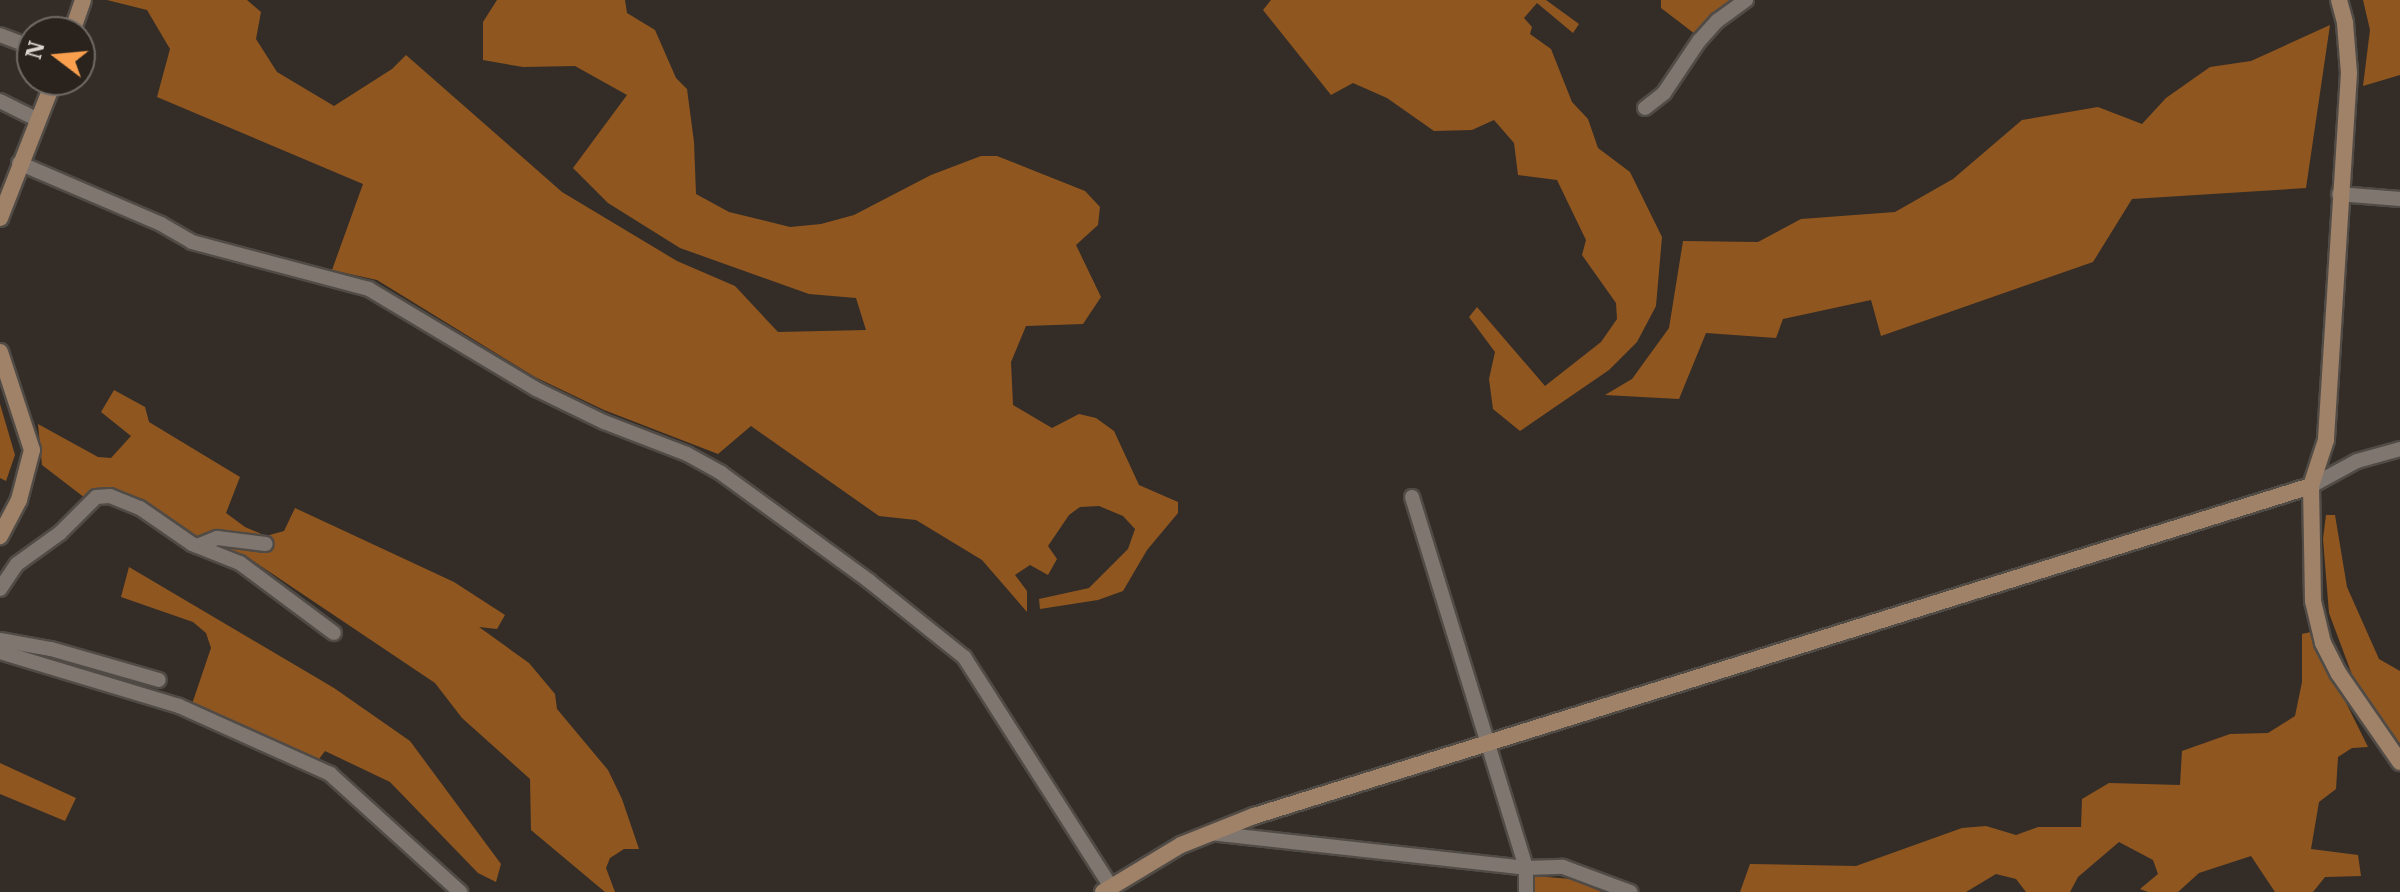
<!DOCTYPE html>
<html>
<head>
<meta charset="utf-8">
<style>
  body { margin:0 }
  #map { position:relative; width:2400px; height:892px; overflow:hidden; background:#342d27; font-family:"IBM Plex Serif",serif }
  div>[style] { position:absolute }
  .forest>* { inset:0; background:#90561f }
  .roads { filter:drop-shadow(2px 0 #514b46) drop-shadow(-2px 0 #514b46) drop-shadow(0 2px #514b46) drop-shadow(0 -2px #514b46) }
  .street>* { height:14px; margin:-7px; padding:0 7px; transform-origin:7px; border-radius:7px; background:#7f766f }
  .secondary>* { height:16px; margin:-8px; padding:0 8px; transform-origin:8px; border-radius:8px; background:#a08269 }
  span { translate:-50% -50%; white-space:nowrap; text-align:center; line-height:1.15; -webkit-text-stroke:7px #2a231d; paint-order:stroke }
  .north { position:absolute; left:16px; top:16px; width:80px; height:80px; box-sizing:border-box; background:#2a231d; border:2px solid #706a65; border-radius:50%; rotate:286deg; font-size:22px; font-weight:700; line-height:32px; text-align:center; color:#dad5d1 }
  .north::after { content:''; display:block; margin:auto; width:28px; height:36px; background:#f99f4d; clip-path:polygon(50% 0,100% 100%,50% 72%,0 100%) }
</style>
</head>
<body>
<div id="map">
  <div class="forest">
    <div style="clip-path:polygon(107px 0,247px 0,261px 12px,256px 39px,277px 72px,334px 106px,392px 69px,406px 55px,562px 192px,677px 261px,735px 286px,778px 332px,866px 330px,856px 298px,809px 294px,680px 248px,608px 203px,573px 168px,627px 95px,575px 66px,523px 67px,483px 60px,483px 22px,497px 0,625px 0,627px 13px,655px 30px,676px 78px,687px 89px,694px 142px,696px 194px,729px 212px,790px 227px,821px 224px,854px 215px,931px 175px,981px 156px,997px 156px,1085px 191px,1100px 207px,1098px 225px,1076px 245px,1101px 297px,1083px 324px,1026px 326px,1011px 362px,1013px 405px,1052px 428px,1079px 414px,1096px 418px,1114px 431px,1139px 485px,1178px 502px,1178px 513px,1147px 550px,1123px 591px,1098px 600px,1040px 609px,1039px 599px,1089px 588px,1128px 549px,1135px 529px,1123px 516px,1099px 506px,1080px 507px,1069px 515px,1048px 546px,1057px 559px,1048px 575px,1030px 565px,1015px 575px,1027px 591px,1027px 612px,982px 560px,916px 520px,879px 516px,751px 426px,718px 454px,604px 410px,535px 377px,377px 280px,332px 270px,363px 184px,157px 97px,170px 49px,147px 10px)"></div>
    <div style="clip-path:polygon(1271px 0,1546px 0,1579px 24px,1573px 33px,1537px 3px,1524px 18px,1532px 27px,1530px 34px,1551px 49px,1572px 102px,1588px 119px,1598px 148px,1630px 172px,1662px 237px,1656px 306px,1637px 342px,1609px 370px,1520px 431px,1493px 409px,1489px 379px,1495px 352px,1469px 317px,1477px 307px,1545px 386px,1601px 342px,1617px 319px,1616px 303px,1582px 255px,1586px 240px,1557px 180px,1518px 175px,1514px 143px,1494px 120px,1472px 130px,1434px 131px,1387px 98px,1353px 83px,1331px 95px,1263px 10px)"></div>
    <div style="clip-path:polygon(1661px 0,1737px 0,1695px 34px,1661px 8px)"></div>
    <div style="clip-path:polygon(2363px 0,2400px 0,2400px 75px,2363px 86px,2370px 30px)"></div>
    <div style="clip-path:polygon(2330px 25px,2306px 188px,2132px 199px,2093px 262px,1881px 336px,1871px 300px,1783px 319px,1776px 338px,1706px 333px,1679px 399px,1605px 395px,1632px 379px,1669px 328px,1683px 241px,1758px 242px,1801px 219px,1895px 212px,1953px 179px,2022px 120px,2098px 107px,2142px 124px,2166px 98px,2210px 67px,2251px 61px)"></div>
    <div style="clip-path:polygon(114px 390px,145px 407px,149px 422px,240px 477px,226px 513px,245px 527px,266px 536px,284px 531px,295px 508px,454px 582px,505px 615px,497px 629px,479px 627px,529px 663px,555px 694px,557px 709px,608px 770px,622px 799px,639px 849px,624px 849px,610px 858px,606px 868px,615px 892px,605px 892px,531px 830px,530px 779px,462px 718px,435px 683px,246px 556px,195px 537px,143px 499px,108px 488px,85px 498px,42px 465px,38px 424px,98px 457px,111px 458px,131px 436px,101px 412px)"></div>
    <div style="clip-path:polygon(0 404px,15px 455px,6px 481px,0 478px)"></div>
    <div style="clip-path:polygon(2326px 515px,2335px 515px,2347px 587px,2379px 659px,2400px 671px,2400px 744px,2354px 680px,2329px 613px,2323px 539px)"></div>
    <div style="clip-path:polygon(129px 567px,334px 688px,410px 741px,501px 864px,496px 882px,478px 873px,390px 782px,325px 751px,319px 759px,192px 704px,211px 648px,206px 633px,193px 622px,121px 597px)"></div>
    <div style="clip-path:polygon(2311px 632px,2368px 747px,2352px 748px,2338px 757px,2336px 789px,2319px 802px,2311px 849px,2358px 855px,2361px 876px,2325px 877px,2313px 892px,2275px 892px,2251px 856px,2199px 873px,2178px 892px,2148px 892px,2140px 889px,2158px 874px,2153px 860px,2119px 842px,2078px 877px,2070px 892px,2026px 892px,2016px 879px,1996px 874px,1966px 892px,1740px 892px,1750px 864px,1856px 866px,1962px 828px,1986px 826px,2016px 835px,2038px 827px,2081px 827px,2082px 799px,2109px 783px,2180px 785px,2182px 751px,2230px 734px,2268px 733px,2295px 716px,2302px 682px,2302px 634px)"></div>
    <div style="clip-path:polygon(0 763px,76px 798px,65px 821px,0 794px)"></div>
    <div style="clip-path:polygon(1535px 876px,1571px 879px,1602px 892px,1534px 892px)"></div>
  </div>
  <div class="roads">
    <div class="street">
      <div style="left:0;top:35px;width:34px;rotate:21deg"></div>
      <div style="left:0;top:101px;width:42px;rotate:26.6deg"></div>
      <div style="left:1645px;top:108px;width:24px;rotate:-38deg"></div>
      <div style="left:1664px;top:93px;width:63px;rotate:-56.1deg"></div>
      <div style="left:1699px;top:41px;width:27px;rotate:-48deg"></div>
      <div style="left:1717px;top:21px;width:36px;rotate:-36deg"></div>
      <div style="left:19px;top:163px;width:155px;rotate:23.2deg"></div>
      <div style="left:161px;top:224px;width:36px;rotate:30deg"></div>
      <div style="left:192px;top:242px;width:183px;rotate:14.9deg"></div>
      <div style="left:369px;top:289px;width:195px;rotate:30.9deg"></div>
      <div style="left:536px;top:389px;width:76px;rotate:25.9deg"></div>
      <div style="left:604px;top:422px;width:89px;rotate:21.1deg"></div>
      <div style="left:687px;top:454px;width:39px;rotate:29deg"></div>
      <div style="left:721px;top:473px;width:183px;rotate:36.1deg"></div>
      <div style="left:869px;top:581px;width:122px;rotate:38.7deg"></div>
      <div style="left:964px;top:657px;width:273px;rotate:57.4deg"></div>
      <div style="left:2339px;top:194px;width:61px;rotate:4.7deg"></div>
      <div style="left:2311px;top:486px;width:52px;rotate:-28.5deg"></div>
      <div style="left:2357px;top:461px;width:45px;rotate:-15.6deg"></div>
      <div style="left:1412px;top:497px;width:388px;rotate:72.9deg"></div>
      <div style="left:1526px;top:868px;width:24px;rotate:90deg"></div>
      <div style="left:197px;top:546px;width:22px;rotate:-22deg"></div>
      <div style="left:217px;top:538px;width:49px;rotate:7deg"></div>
      <div style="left:0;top:589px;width:30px;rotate:-56deg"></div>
      <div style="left:17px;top:564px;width:53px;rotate:-35.8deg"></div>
      <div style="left:60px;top:533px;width:51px;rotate:-45deg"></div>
      <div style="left:96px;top:497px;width:14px;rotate:-4deg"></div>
      <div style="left:110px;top:496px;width:32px;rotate:22deg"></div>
      <div style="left:140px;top:508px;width:63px;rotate:34.7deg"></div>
      <div style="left:192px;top:544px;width:52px;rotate:21.6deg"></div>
      <div style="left:240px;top:563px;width:117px;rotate:36.7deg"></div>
      <div style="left:0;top:640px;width:52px;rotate:10deg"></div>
      <div style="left:51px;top:649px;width:112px;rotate:16deg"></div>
      <div style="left:0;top:652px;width:187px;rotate:16.8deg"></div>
      <div style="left:179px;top:706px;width:166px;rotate:24.2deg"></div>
      <div style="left:330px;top:774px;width:176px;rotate:42.2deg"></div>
      <div style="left:1210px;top:833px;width:318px;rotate:6.3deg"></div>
      <div style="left:1526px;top:868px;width:37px;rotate:-2deg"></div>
      <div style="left:1563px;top:867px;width:72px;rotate:20.5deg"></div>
    </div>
    <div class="secondary">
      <div style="left:2339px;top:0;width:24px;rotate:75deg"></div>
      <div style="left:2345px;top:23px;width:50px;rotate:85.4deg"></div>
      <div style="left:2349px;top:73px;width:368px;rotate:93.6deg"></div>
      <div style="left:2326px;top:440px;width:48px;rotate:108.1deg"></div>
      <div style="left:2311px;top:486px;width:115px;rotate:89deg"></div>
      <div style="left:2313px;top:601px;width:43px;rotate:76.6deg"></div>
      <div style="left:2323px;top:643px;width:35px;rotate:63deg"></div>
      <div style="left:2339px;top:674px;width:107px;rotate:55.3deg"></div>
      <div style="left:72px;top:32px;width:34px;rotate:-71deg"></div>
      <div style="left:0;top:218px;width:148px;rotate:-68.6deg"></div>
      <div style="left:0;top:352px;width:103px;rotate:71.9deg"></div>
      <div style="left:32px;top:450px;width:52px;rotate:104.6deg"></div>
      <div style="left:19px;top:500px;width:41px;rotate:117.8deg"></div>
      <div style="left:1103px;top:892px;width:91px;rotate:-31.1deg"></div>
      <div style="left:1181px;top:845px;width:79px;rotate:-21.7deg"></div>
      <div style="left:1254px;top:816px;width:1107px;rotate:-17.34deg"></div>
    </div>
  </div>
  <div class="north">N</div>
</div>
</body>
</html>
